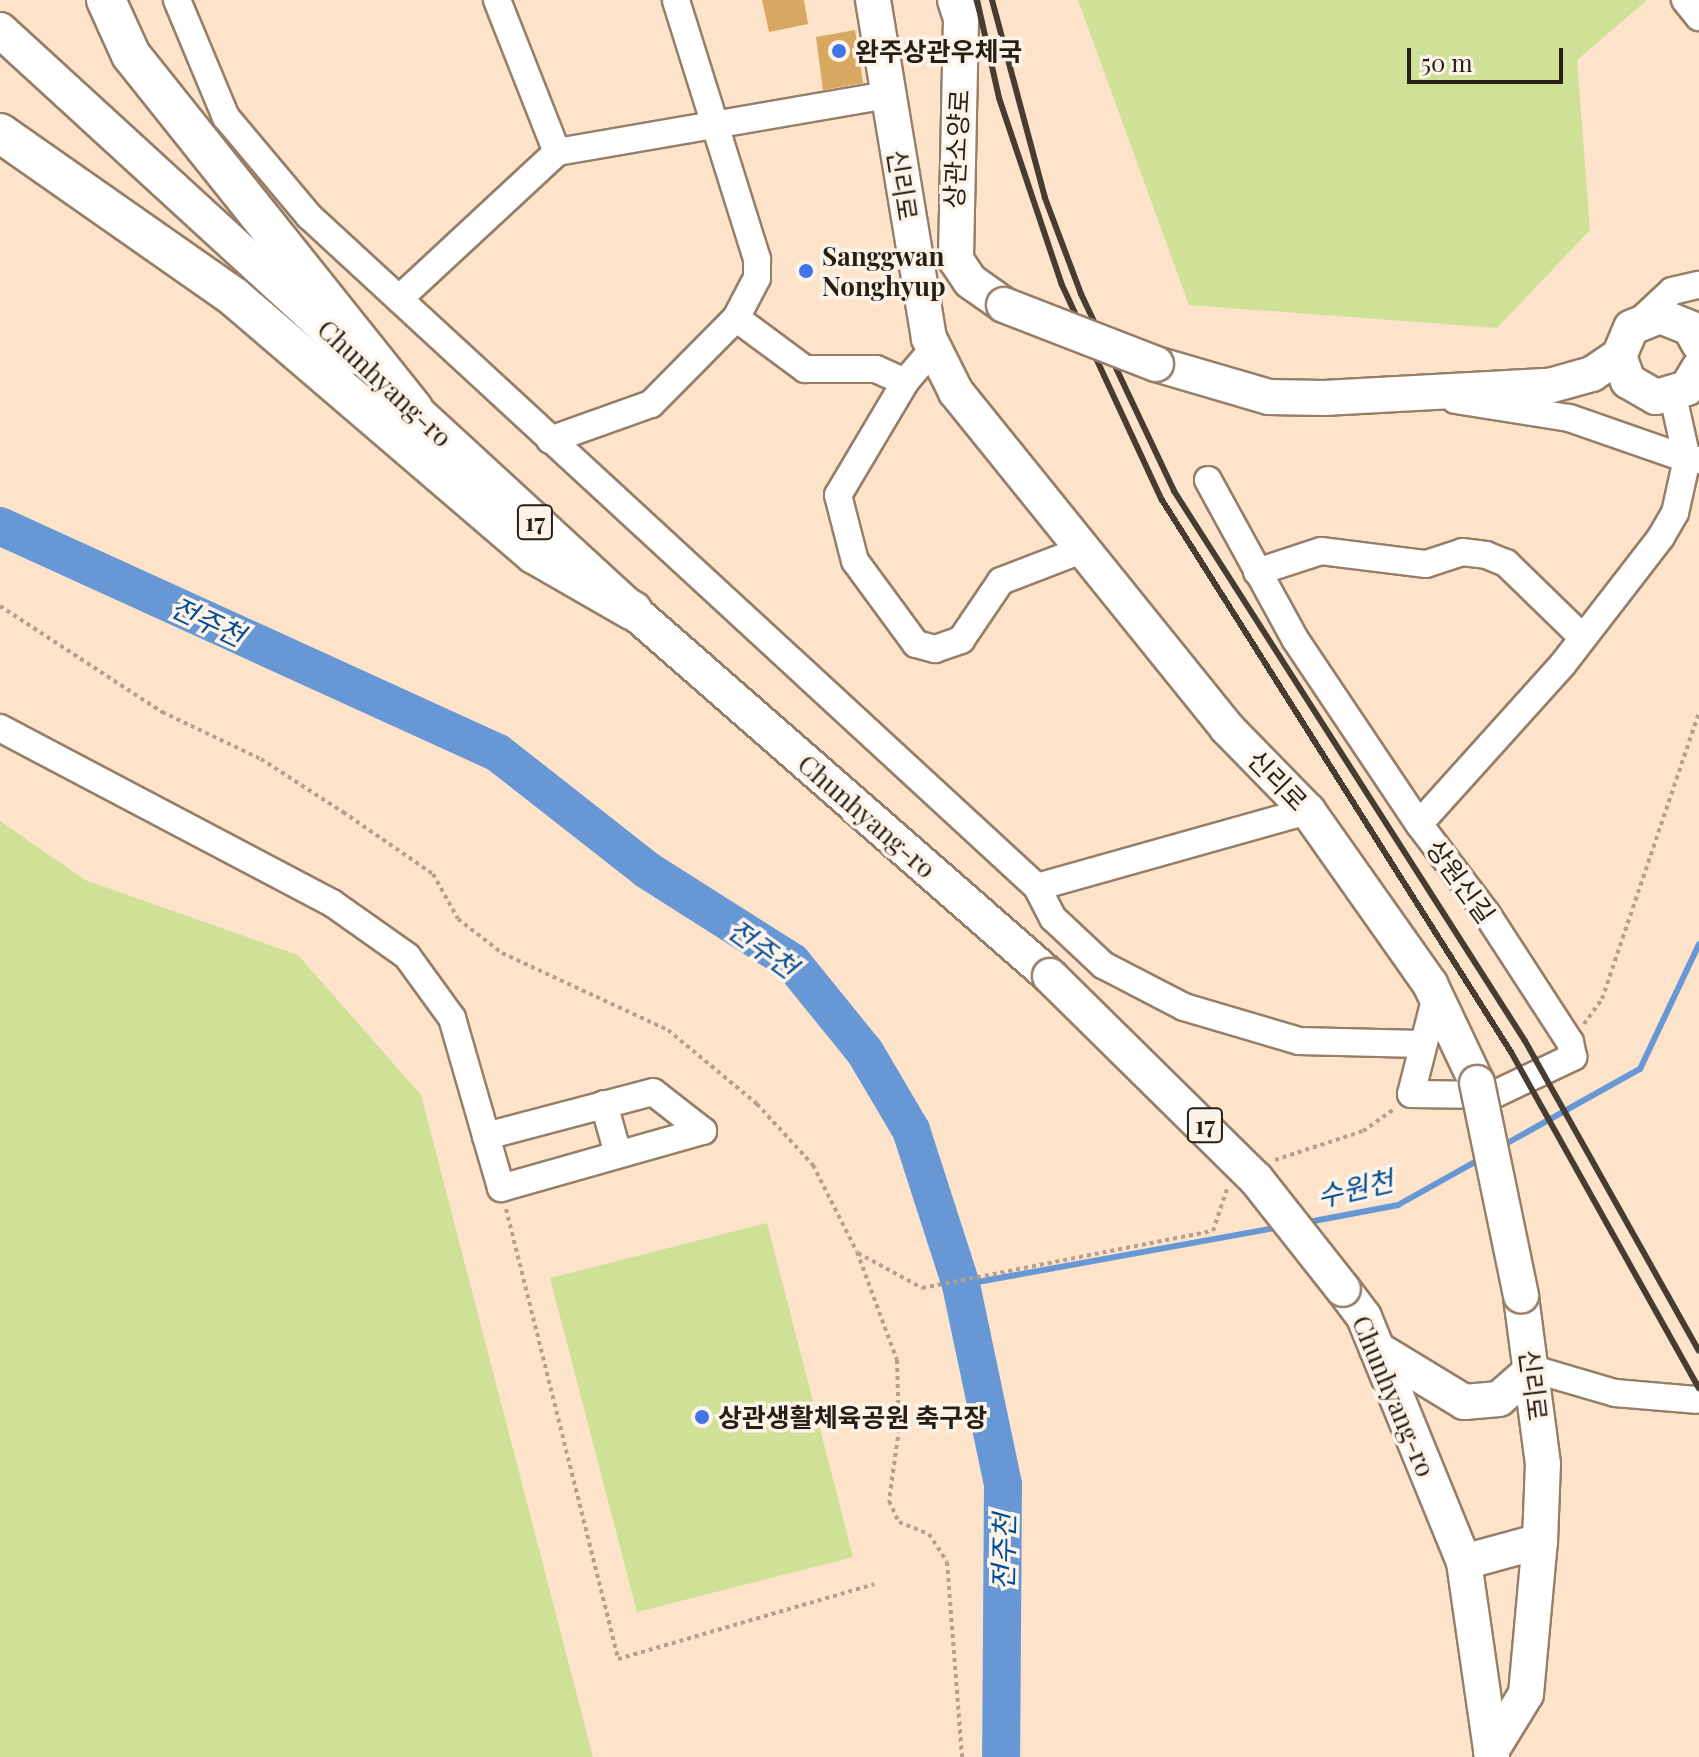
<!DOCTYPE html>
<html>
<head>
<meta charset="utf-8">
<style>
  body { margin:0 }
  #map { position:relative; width:1699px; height:1757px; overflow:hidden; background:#fce3ca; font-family:"Playfair Display","Noto Sans KR",serif }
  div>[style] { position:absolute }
  .green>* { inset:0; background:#cee196 }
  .stream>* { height:6px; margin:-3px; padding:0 3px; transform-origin:3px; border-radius:3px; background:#6798d5 }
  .river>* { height:38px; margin:-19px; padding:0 19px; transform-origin:19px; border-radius:19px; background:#6798d5 }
  .building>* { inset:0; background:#d8a761 }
  .path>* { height:4px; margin-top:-2px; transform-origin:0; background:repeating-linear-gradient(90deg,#b4a08d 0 4px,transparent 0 8px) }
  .roads { filter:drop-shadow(2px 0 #967f69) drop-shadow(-2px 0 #967f69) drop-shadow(0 2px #967f69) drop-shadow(0 -2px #967f69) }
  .minor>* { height:26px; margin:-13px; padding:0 13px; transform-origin:13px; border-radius:13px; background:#fff }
  .major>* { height:34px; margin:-17px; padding:0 17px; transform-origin:17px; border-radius:17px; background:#fff }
  .highway>* { height:38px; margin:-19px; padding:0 19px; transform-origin:19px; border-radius:19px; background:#fff }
  .rail>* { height:6px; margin:-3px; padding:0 3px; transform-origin:3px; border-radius:3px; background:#463c31 }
  .bridges { filter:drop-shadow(2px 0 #967f69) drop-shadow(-2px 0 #967f69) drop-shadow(0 2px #967f69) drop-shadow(0 -2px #967f69) }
  .major-bridge>* { height:34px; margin:-17px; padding:0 17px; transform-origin:17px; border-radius:17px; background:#fff }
  .dots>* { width:22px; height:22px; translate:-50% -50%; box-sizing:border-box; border:4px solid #fdf3e9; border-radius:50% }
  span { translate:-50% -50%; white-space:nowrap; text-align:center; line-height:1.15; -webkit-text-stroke:7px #fdf3e9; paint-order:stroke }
  .shield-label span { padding:2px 6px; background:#fdf3e9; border:2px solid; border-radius:6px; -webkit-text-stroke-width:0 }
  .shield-label { font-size:24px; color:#271f16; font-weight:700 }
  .poi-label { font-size:26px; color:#271f16; font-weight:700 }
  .left { translate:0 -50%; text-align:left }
  .street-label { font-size:26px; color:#271f16 }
  .water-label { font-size:28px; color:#044d96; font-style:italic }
  .scale { position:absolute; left:1407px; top:48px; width:156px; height:36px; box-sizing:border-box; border:4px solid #271f16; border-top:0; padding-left:10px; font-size:24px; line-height:28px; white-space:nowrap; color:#271f16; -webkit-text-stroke:6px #fdf3e9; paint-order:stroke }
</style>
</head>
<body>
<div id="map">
  <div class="green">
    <div style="clip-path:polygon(1078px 0,1647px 0,1577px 60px,1590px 230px,1497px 328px,1189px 305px)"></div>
    <div style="clip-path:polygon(0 821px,85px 880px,298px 955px,421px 1095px,593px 1757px,0 1757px)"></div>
    <div style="clip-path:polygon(767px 1223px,853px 1557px,637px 1612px,550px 1278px)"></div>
  </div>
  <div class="stream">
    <div style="left:1502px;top:1146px;width:158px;rotate:-29.2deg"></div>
    <div style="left:1640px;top:1069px;width:138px;rotate:-64.7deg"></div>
    <div style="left:1303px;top:1223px;width:97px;rotate:-10.7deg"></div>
    <div style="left:1398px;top:1205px;width:96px;rotate:-29.2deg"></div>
    <div style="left:961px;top:1285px;width:325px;rotate:-10.3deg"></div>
  </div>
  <div class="river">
    <div style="left:0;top:526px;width:547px;rotate:24.5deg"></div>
    <div style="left:498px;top:753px;width:189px;rotate:38.1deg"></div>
    <div style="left:647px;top:870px;width:172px;rotate:32.4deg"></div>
    <div style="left:792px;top:962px;width:116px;rotate:51deg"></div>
    <div style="left:865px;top:1052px;width:91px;rotate:59.5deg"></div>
    <div style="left:911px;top:1130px;width:163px;rotate:72.1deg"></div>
    <div style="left:961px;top:1285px;width:203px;rotate:78.1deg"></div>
    <div style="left:1003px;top:1484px;width:273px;rotate:90.4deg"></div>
  </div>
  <div class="building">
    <div style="clip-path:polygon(762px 0,804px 0,808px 24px,769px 32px)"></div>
    <div style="clip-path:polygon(855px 30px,863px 83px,823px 90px,816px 37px)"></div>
  </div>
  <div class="path">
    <div style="left:0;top:606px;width:194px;rotate:33.2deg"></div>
    <div style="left:162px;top:712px;width:110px;rotate:25.4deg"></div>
    <div style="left:261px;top:759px;width:98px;rotate:32.9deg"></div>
    <div style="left:343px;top:812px;width:109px;rotate:34.6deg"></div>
    <div style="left:433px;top:874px;width:51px;rotate:60.9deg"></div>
    <div style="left:458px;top:919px;width:56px;rotate:37.7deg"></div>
    <div style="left:502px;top:953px;width:183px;rotate:24.9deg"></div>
    <div style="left:668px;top:1030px;width:116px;rotate:39.7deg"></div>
    <div style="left:757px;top:1104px;width:83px;rotate:47.4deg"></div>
    <div style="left:813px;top:1165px;width:97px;rotate:63.2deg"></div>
    <div style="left:857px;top:1252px;width:115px;rotate:69.7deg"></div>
    <div style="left:897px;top:1360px;width:69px;rotate:88.3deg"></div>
    <div style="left:899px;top:1429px;width:73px;rotate:97.9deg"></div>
    <div style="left:889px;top:1501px;width:23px;rotate:65deg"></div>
    <div style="left:899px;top:1522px;width:32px;rotate:22deg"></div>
    <div style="left:929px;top:1534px;width:33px;rotate:57deg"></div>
    <div style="left:947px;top:1562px;width:196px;rotate:85.6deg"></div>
    <div style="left:1584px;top:1024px;width:31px;rotate:-54deg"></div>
    <div style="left:1602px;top:999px;width:302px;rotate:-71.3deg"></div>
    <div style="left:1275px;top:1160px;width:93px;rotate:-18.2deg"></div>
    <div style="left:1363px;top:1131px;width:38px;rotate:-35deg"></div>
    <div style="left:506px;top:1209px;width:464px;rotate:76deg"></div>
    <div style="left:618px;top:1659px;width:267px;rotate:-16.3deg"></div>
    <div style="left:858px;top:1253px;width:73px;rotate:28.7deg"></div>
    <div style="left:922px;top:1288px;width:297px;rotate:-11.1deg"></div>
    <div style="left:1213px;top:1231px;width:44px;rotate:-71.6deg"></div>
  </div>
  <div class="roads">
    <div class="minor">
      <div style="left:177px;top:0;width:127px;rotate:67.3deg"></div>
      <div style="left:226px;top:117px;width:129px;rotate:50deg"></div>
      <div style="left:309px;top:216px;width:990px;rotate:42.67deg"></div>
      <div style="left:1037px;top:887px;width:281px;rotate:-15.7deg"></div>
      <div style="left:497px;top:0;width:163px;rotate:68.5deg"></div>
      <div style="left:1685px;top:0;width:22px;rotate:51deg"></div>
      <div style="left:399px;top:299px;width:216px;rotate:-42.9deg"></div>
      <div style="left:557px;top:152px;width:336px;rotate:-9.8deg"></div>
      <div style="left:736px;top:318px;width:86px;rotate:36.5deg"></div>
      <div style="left:805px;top:369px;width:71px"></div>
      <div style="left:876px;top:369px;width:32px;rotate:24deg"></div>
      <div style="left:905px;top:382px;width:45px;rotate:-49.5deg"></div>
      <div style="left:1641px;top:320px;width:42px;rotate:-43.1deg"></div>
      <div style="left:1672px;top:291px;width:28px;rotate:-13deg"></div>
      <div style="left:907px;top:379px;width:135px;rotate:120.7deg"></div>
      <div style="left:838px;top:495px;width:68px;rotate:75.6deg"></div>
      <div style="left:855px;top:561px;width:103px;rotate:53.7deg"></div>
      <div style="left:916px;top:644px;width:20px;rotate:15deg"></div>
      <div style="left:935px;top:649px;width:28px;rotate:-19deg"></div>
      <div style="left:961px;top:640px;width:71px;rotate:-55.9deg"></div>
      <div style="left:1001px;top:581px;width:84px;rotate:-21deg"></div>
      <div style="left:1673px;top:396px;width:65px;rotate:77.5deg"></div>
      <div style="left:1687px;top:459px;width:12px;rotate:5deg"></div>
      <div style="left:550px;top:440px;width:107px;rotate:-19.6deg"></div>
      <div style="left:651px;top:404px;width:121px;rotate:-45.3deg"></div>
      <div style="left:736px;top:318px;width:45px;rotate:-62.3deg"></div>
      <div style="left:757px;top:278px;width:19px;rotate:-90deg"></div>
      <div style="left:757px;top:259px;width:271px;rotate:-107.4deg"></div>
      <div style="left:1208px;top:480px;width:181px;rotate:61.3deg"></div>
      <div style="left:1295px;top:639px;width:223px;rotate:56.2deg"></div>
      <div style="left:1257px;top:572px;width:67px;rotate:-18.2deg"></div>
      <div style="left:1321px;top:551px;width:106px;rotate:7.1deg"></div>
      <div style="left:1426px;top:564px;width:38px;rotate:-18deg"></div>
      <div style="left:1462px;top:552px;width:24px;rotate:7deg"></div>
      <div style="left:1486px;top:555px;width:22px;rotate:22deg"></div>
      <div style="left:1506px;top:563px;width:107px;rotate:44.2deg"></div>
      <div style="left:0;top:728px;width:375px;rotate:27.8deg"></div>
      <div style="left:332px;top:903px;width:92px;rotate:35.2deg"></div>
      <div style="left:407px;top:956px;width:77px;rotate:54deg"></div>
      <div style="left:452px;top:1018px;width:177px;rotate:73.9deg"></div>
      <div style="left:501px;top:1188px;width:210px;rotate:-15.8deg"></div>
      <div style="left:703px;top:1131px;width:63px;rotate:-142deg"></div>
      <div style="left:653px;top:1092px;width:173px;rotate:165.2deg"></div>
      <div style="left:1037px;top:887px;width:35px;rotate:63deg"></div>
      <div style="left:1053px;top:918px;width:69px;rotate:43.2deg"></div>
      <div style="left:1103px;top:965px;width:91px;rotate:27.4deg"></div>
      <div style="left:1184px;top:1007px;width:120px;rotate:16.5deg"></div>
      <div style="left:1299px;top:1041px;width:122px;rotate:1.4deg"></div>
      <div style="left:1436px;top:996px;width:101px;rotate:104.3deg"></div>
      <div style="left:1411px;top:1094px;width:82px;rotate:0.7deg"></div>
      <div style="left:1493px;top:1095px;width:89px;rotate:-25.4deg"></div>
      <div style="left:1573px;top:1057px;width:15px;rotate:-101deg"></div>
      <div style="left:1570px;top:1042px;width:153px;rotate:-123deg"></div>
      <div style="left:1487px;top:914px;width:113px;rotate:-127.1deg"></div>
      <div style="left:1419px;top:824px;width:215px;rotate:-48deg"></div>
      <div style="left:1563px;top:664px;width:160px;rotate:-52.3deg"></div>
      <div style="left:1661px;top:537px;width:28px;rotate:-60deg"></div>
      <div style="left:1675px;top:513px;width:55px;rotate:-77.5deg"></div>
      <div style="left:1687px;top:459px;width:125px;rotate:-160.8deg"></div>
      <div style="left:1569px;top:418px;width:115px;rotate:-171deg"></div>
      <div style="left:604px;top:1104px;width:52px;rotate:74.4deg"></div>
      <div style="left:1533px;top:1369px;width:85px;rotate:16.3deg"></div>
      <div style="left:1615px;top:1393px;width:81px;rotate:4.9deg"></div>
    </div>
    <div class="major">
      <div style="left:873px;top:0;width:343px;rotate:80.6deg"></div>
      <div style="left:929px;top:338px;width:60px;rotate:63.4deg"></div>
      <div style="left:956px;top:392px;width:432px;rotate:51.1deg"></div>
      <div style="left:1227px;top:728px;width:116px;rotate:45.7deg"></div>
      <div style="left:1308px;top:811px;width:212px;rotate:54.8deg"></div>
      <div style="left:1430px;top:984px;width:110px;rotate:64.6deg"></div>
      <div style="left:955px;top:0;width:20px;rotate:72deg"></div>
      <div style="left:961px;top:19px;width:241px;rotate:91.2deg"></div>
      <div style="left:956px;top:260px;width:25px;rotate:56deg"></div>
      <div style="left:970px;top:281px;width:42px;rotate:35.2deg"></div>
      <div style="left:0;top:30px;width:484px;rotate:42.5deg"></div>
      <div style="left:1699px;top:344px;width:18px;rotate:-119deg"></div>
      <div style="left:1690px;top:328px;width:32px;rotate:-158deg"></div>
      <div style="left:1660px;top:316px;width:31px;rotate:158deg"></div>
      <div style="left:1631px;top:328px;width:30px;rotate:113deg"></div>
      <div style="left:1619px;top:356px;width:27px;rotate:70deg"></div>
      <div style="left:1628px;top:381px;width:32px;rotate:30deg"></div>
      <div style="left:1656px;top:397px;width:32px;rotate:-16deg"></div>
      <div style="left:1687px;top:388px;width:23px;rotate:-59deg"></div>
      <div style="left:1156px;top:364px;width:118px;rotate:16.3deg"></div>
      <div style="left:1269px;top:397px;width:55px;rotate:1deg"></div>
      <div style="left:1324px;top:398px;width:225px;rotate:-3.1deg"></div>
      <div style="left:1549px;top:386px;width:45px;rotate:-15.6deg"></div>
      <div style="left:1592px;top:374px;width:32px;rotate:-34deg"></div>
      <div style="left:393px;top:390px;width:326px;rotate:42.6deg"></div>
      <div style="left:633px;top:611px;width:554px;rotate:41.2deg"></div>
      <div style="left:1343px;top:1289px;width:35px;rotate:53deg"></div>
      <div style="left:1364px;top:1317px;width:265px;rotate:67.8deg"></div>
      <div style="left:1464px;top:1562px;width:197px;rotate:81.8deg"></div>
      <div style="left:1377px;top:1349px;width:102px;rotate:31.3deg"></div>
      <div style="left:1464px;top:1402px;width:35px;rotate:-5deg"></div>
      <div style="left:1499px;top:1399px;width:45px;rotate:-41.4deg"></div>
      <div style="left:1464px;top:1562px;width:79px;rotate:-15.4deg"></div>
      <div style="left:1540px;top:1541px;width:77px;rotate:-87.8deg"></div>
      <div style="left:1543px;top:1464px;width:169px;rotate:-97.5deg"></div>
      <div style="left:1491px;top:1751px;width:67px;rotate:-58.4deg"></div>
      <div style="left:1526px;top:1694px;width:154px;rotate:-84.8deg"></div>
    </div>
    <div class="highway">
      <div style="left:106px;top:0;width:60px;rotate:65.6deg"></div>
      <div style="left:131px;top:55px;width:453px;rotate:51.4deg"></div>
      <div style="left:0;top:133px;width:286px;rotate:35deg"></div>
      <div style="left:234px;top:297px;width:395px;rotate:40.6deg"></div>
      <div style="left:534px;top:554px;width:114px;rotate:29.9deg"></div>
    </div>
  </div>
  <div class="rail">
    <div style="left:977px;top:0;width:100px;rotate:77.3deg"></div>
    <div style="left:999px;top:98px;width:197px;rotate:71.4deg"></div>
    <div style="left:1062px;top:285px;width:237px;rotate:65.1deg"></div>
    <div style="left:1162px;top:500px;width:653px;rotate:57.7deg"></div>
    <div style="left:1511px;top:1052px;width:385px;rotate:60.8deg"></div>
    <div style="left:992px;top:0;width:205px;rotate:75deg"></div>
    <div style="left:1045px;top:198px;width:103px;rotate:69.4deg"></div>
    <div style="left:1081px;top:294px;width:218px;rotate:64.7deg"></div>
    <div style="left:1174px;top:491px;width:652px;rotate:57.45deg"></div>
    <div style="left:1525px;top:1041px;width:355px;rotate:60.7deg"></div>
  </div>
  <div class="bridges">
    <div class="major-bridge">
      <div style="left:1004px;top:305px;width:163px;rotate:21.2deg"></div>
      <div style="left:1050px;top:976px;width:289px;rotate:44.6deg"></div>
      <div style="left:1256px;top:1179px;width:140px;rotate:51.7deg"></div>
      <div style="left:1477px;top:1083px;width:217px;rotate:78.3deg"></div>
    </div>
  </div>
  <div class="dots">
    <div style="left:839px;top:51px;background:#4174e5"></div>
    <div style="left:806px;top:271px;background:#4174e5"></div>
    <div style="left:702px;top:1417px;background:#4174e5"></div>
  </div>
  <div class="shield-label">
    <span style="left:535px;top:522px">17</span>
    <span style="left:1205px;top:1125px">17</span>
  </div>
  <div class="poi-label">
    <span class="left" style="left:855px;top:51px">완주상관우체국</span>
    <span class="left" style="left:822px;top:271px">Sanggwan<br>Nonghyup</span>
    <span class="left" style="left:718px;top:1417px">상관생활체육공원 축구장</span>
  </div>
  <div class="street-label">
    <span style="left:956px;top:149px;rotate:-87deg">상관소양로</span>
    <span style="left:903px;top:185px;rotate:81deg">신리로</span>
    <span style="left:385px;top:383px;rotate:43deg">Chunhyang-ro</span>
    <span style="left:1278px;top:780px;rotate:46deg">신리로</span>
    <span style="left:867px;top:816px;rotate:41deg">Chunhyang-ro</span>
    <span style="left:1461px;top:881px;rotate:54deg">상원신길</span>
    <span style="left:1534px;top:1385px;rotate:83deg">신리로</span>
    <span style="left:1394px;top:1396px;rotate:67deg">Chunhyang-ro</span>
  </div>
  <div class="water-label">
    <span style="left:208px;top:621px;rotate:25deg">전주천</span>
    <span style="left:763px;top:948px;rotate:36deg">전주천</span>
    <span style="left:1355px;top:1188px;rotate:-13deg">수원천</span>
    <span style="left:1003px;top:1552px;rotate:-89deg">전주천</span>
  </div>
  <div class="scale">50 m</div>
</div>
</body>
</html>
